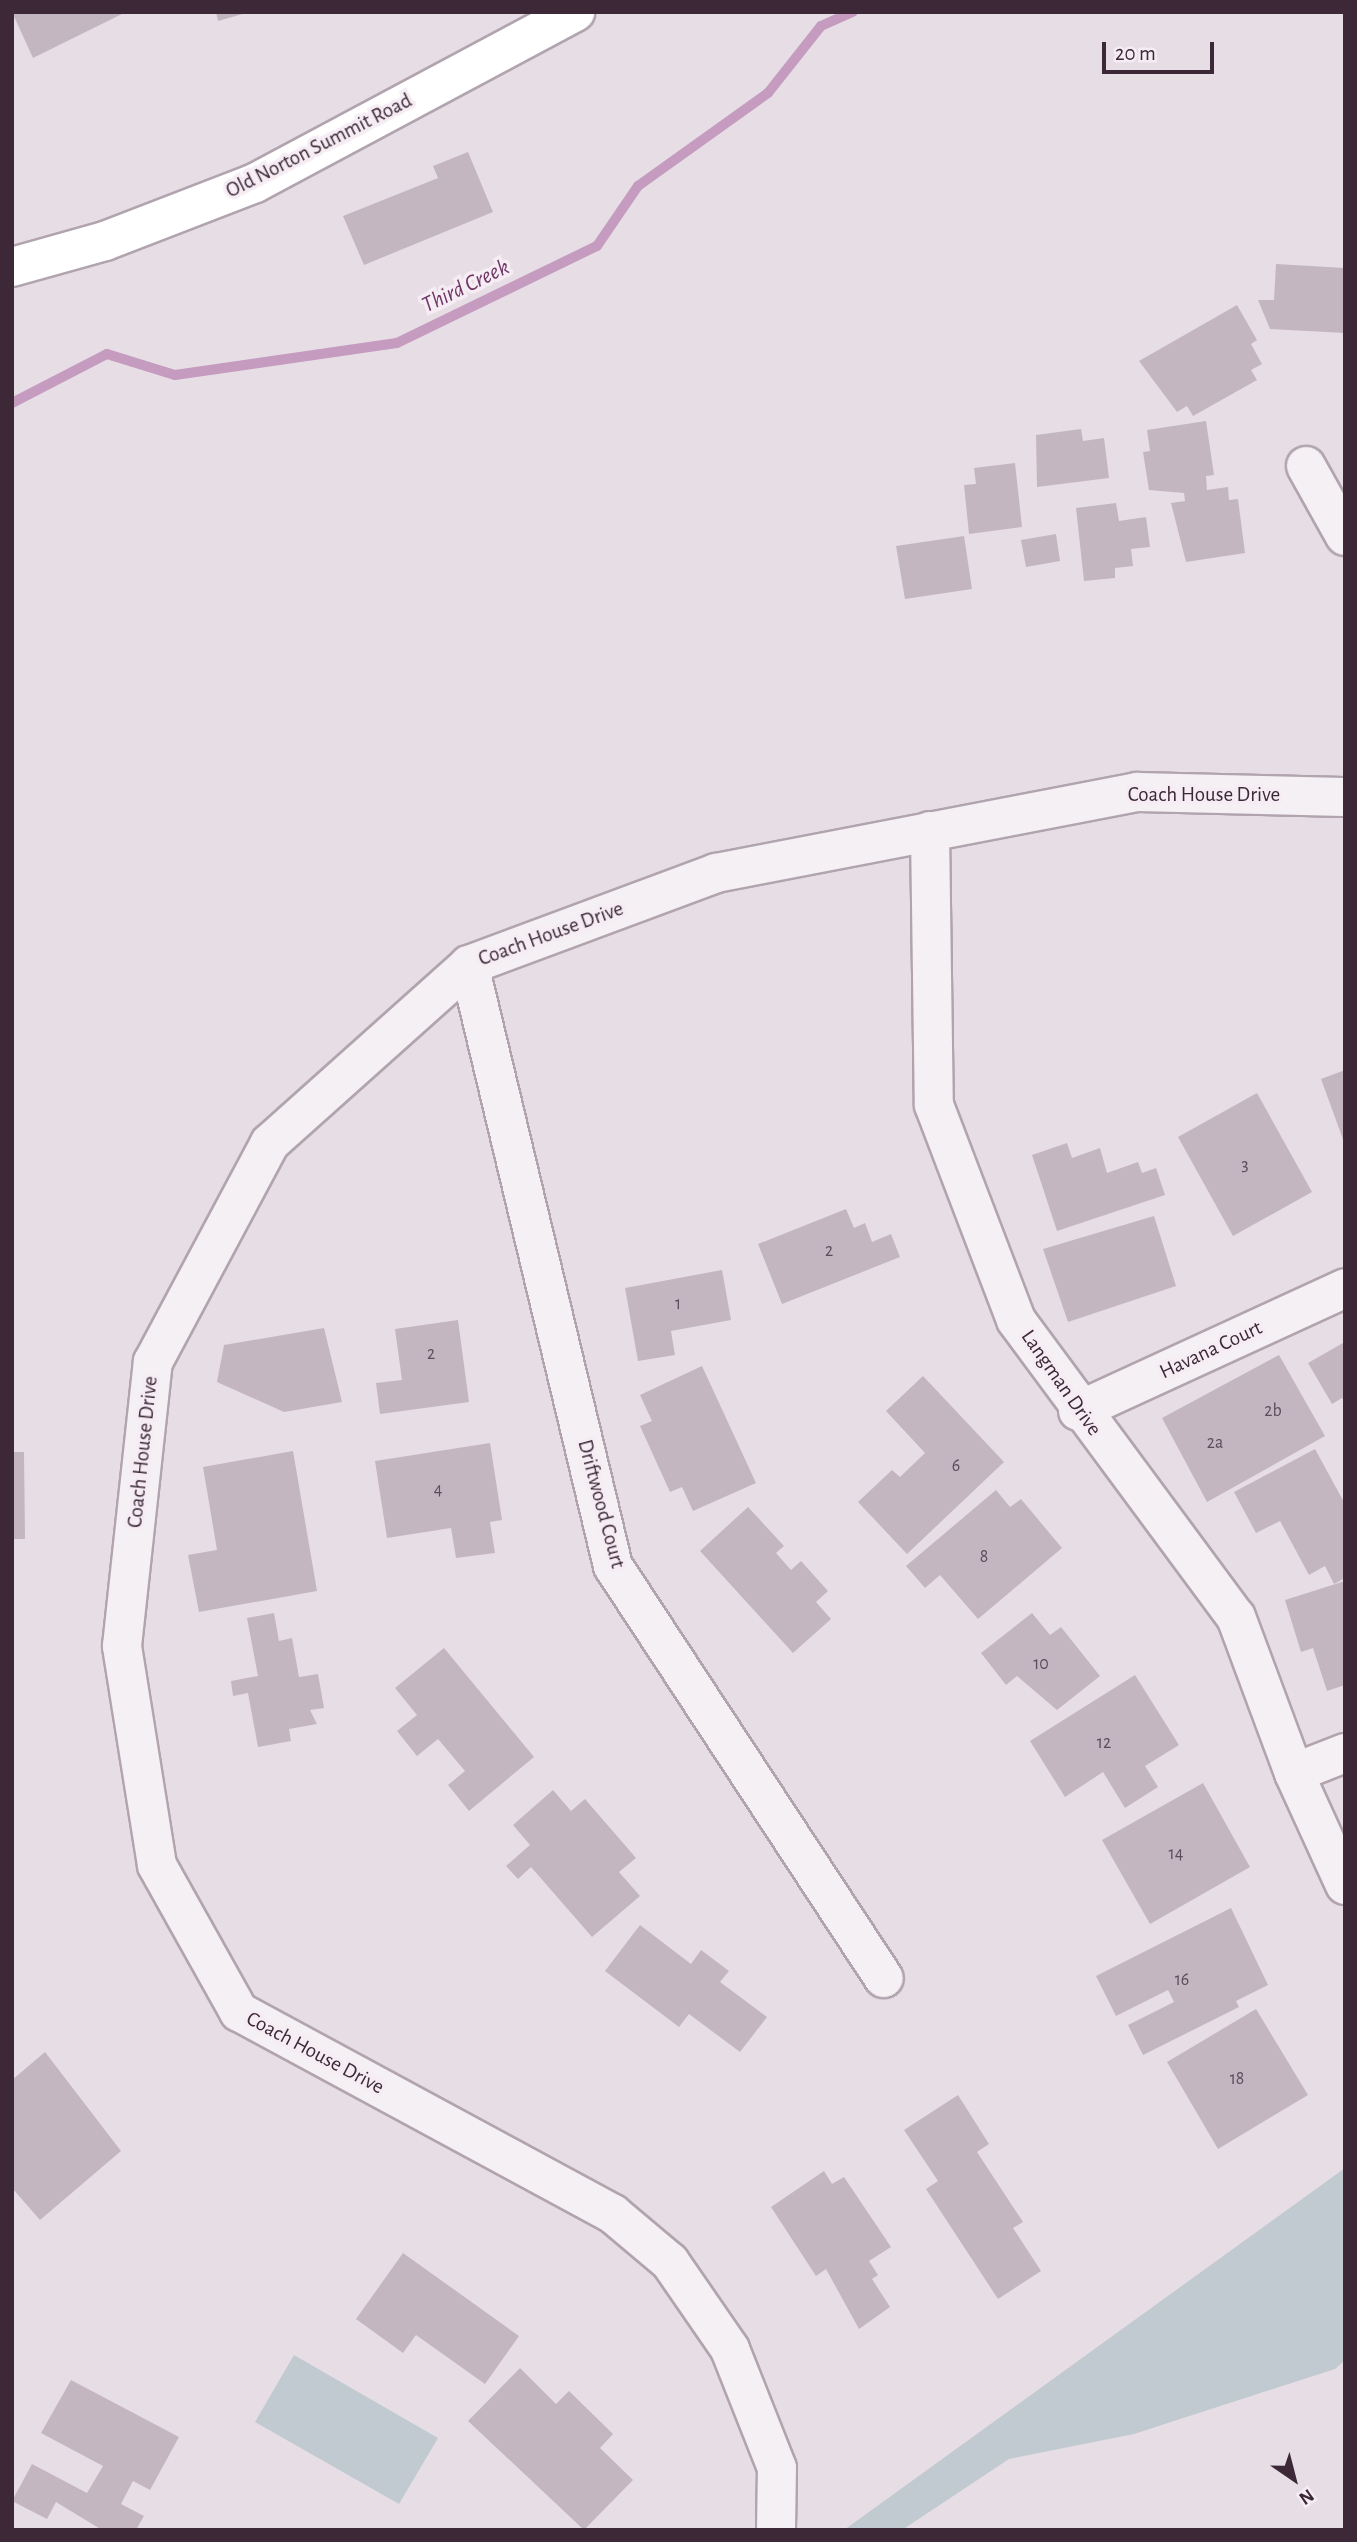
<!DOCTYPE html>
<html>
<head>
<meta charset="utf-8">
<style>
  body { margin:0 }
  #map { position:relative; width:1357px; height:2542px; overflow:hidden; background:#e7dee5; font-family:"Alegreya Sans",sans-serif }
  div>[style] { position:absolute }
  .green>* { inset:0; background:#c0cad0 }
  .stream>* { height:10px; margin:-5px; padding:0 5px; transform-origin:5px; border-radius:5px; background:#c59bc0 }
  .building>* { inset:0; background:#c3b6c0 }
  .roads { filter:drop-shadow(2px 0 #b1a4ae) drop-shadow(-2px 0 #b1a4ae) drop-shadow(0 2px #b1a4ae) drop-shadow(0 -2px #b1a4ae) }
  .minor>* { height:38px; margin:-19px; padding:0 19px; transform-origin:19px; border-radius:19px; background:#f5f0f4 }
  .secondary>* { height:38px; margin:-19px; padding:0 19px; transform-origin:19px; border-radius:19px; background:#fff }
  span { translate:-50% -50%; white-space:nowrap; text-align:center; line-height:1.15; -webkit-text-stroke:7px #f5edf3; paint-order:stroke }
  .number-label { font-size:18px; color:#5e4c5a }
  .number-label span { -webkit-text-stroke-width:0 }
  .street-label { font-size:21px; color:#3d2838 }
  .water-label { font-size:23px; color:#6e3565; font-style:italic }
  .frame { position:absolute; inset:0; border:14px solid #3d2838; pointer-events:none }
  .north { position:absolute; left:1259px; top:2444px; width:70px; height:70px; -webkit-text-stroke:5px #f5edf3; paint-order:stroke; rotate:145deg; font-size:19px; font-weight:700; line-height:28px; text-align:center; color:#3d2838 }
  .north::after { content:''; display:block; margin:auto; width:24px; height:32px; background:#3d2838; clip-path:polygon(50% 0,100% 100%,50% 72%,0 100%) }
  .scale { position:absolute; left:1102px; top:42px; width:112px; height:32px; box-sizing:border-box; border:4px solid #3d2838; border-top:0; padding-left:9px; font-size:21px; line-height:24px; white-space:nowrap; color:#3d2838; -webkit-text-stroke:5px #f5edf3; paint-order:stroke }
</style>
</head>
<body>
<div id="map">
  <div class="green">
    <div style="clip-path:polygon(1345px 2168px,1345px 2360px,1335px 2369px,1134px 2434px,1009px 2459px,902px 2530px,844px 2530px)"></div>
    <div style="clip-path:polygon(294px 2355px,438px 2438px,399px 2504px,255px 2422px)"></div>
  </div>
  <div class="stream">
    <div style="left:12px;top:403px;width:107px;rotate:-27.3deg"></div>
    <div style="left:107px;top:354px;width:71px;rotate:17.2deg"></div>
    <div style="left:175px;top:375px;width:224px;rotate:-8.2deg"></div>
    <div style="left:397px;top:343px;width:222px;rotate:-25.9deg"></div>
    <div style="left:597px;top:246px;width:73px;rotate:-55.7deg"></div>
    <div style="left:638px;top:186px;width:160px;rotate:-35.6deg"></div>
    <div style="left:768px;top:93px;width:85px;rotate:-51.7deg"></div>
    <div style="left:821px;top:26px;width:35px;rotate:-24deg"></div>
  </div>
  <div class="building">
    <div style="clip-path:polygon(12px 12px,126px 12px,33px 58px)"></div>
    <div style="clip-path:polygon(216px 12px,246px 12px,246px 13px,218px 21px)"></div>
    <div style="clip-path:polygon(468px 152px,493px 212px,364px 265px,343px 216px,438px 178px,433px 166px)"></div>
    <div style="clip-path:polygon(1276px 264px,1345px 268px,1345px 333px,1270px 329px,1258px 300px,1274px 300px)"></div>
    <div style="clip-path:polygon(1237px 305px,1257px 340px,1251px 344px,1262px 364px,1251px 370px,1257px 380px,1193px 416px,1187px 406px,1177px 412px,1139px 361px)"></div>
    <div style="clip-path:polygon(1206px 421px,1214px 475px,1206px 476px,1207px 490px,1228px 487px,1229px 500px,1238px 499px,1245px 553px,1186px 562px,1171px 503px,1185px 501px,1184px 493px,1149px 490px,1143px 452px,1150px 451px,1147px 430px)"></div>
    <div style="clip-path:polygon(1081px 429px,1083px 441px,1104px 438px,1109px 478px,1037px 487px,1036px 435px)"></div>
    <div style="clip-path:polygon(1015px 463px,1022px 527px,969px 534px,964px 485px,976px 484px,974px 468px)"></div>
    <div style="clip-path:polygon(1116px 503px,1119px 521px,1146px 517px,1150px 547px,1131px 549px,1133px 566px,1115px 568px,1115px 578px,1084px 581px,1076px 508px)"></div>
    <div style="clip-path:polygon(1056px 534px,1060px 561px,1026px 567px,1021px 540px)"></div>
    <div style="clip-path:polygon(964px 536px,972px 589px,905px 599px,896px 546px)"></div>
    <div style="clip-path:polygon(1345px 1070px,1345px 1142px,1344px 1142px,1321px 1079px)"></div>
    <div style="clip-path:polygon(1257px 1093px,1312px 1192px,1233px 1236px,1178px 1137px)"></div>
    <div style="clip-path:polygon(1067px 1143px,1072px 1158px,1100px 1148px,1107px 1173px,1138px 1162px,1142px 1173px,1156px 1168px,1165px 1195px,1057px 1231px,1032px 1155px)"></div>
    <div style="clip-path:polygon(846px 1209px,854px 1228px,865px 1223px,872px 1242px,891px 1234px,900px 1257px,782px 1304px,758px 1244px)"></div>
    <div style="clip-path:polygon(1154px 1216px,1176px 1286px,1068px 1322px,1043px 1249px)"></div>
    <div style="clip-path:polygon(722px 1270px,731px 1320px,671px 1331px,675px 1355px,638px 1361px,625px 1288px)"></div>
    <div style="clip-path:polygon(458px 1320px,469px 1402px,380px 1414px,376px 1383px,402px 1380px,395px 1329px)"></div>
    <div style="clip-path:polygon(324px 1328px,342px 1402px,284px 1412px,217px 1382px,224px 1345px)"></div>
    <div style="clip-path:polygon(1343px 1343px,1345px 1403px,1342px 1398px,1332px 1404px,1308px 1363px)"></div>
    <div style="clip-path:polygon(1279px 1355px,1325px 1436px,1207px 1502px,1162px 1418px)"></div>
    <div style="clip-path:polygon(702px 1366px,756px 1483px,693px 1511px,682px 1487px,670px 1492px,640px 1426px,652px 1421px,640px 1395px)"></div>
    <div style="clip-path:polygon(923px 1376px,1004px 1462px,907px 1554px,858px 1502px,892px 1470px,900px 1477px,925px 1453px,886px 1411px)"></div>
    <div style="clip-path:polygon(490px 1443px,502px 1520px,490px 1522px,495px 1553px,456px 1558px,451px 1528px,387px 1538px,375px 1461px)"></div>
    <div style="clip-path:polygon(1315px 1449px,1345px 1504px,1345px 1578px,1334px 1584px,1325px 1566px,1309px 1575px,1280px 1521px,1256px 1533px,1234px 1492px)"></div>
    <div style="clip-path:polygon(293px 1451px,317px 1591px,199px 1612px,188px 1555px,217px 1550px,203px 1467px)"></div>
    <div style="clip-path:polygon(12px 1452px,24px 1452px,25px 1539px,12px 1539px)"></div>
    <div style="clip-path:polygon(996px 1490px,1010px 1507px,1021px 1499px,1062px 1548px,978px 1619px,940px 1575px,925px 1588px,906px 1566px)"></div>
    <div style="clip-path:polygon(748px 1507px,784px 1546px,776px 1553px,791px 1570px,801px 1561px,828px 1591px,816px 1602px,831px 1619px,793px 1653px,700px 1551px)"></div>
    <div style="clip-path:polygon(1345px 1581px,1345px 1685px,1327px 1691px,1313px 1648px,1301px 1652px,1285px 1600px)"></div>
    <div style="clip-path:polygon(274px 1613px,279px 1641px,292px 1638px,299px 1677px,318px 1674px,324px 1708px,310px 1710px,317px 1724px,289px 1729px,291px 1741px,258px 1747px,248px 1693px,233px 1696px,231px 1681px,258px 1676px,247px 1618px)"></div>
    <div style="clip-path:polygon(1032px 1613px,1050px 1635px,1061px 1627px,1100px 1676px,1057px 1710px,1017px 1676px,1006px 1685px,981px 1653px)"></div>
    <div style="clip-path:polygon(444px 1648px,534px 1757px,469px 1811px,448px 1785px,465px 1771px,438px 1739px,417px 1756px,397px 1731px,417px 1715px,395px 1688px)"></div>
    <div style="clip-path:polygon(1135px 1675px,1179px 1745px,1145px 1766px,1158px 1787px,1125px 1808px,1103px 1772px,1065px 1797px,1030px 1741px)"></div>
    <div style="clip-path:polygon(1203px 1783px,1250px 1867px,1150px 1924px,1102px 1840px)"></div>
    <div style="clip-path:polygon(553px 1790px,571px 1811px,585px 1799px,636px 1858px,619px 1872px,640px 1896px,592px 1937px,531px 1867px,518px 1879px,506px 1866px,530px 1845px,513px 1825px)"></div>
    <div style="clip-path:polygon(1231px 1908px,1268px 1985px,1236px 2001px,1239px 2007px,1143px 2055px,1128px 2025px,1174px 2002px,1168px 1990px,1116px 2016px,1096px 1976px)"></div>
    <div style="clip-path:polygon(640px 1925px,691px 1964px,701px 1950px,729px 1971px,720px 1982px,767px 2017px,740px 2052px,689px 2014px,679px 2027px,605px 1971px)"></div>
    <div style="clip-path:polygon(1256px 2009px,1308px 2095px,1218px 2149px,1167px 2062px)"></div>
    <div style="clip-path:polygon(45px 2052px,121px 2151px,40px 2220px,12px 2188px,12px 2080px)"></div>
    <div style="clip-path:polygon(958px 2095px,989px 2144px,977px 2152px,1023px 2222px,1013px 2228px,1041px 2271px,998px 2299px,926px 2189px,938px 2181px,904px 2130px)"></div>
    <div style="clip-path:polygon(824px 2171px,832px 2184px,844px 2177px,891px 2247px,869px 2261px,878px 2275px,872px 2279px,890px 2307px,859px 2329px,826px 2269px,816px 2276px,771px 2207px)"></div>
    <div style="clip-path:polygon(403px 2253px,519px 2336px,485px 2384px,416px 2335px,403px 2353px,356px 2319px)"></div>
    <div style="clip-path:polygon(520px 2368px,556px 2404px,569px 2391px,613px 2434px,600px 2448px,633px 2480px,584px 2530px,468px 2421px)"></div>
    <div style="clip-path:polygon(71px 2380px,179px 2437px,150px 2490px,133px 2481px,121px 2504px,144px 2516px,136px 2530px,102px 2530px,56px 2502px,47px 2519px,12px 2501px,32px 2464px,87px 2493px,103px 2466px,41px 2433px)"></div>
  </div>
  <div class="roads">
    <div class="minor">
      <div style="left:1306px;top:466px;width:80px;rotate:60.9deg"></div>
      <div style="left:930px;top:831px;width:274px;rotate:89.2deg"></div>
      <div style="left:934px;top:1105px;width:230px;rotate:69.1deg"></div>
      <div style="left:1016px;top:1320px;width:370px;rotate:53.5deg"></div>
      <div style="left:1236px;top:1617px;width:166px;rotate:69.6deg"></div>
      <div style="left:1294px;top:1773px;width:123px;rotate:65.5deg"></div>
      <div style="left:469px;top:965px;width:618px;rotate:76.53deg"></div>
      <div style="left:613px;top:1566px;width:493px;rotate:56.7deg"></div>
      <div style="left:1078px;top:1411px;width:294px;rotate:-24.7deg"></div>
      <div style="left:1294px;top:1773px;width:55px;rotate:-21.4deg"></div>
      <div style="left:776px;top:2530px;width:62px;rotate:-89.1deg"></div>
      <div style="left:777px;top:2468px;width:128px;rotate:-111.6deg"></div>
      <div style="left:730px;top:2349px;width:106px;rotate:-124.6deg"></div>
      <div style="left:670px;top:2262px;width:75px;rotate:-139.9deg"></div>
      <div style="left:613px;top:2214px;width:425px;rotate:-151.6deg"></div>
      <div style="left:239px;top:2012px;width:168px;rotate:-119.2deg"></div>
      <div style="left:157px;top:1865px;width:222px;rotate:-99.1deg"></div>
      <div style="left:122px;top:1646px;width:286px;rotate:-83.8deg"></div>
      <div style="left:153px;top:1362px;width:248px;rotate:-61.9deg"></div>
      <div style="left:270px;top:1143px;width:267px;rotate:-41.8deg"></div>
      <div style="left:469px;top:965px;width:264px;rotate:-20.4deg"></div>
      <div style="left:716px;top:873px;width:429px;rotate:-10.9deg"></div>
      <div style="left:1137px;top:792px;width:208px;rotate:1.4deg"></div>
    </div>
    <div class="secondary">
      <div style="left:12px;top:267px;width:97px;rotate:-15.6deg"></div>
      <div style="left:105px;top:241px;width:161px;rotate:-21.1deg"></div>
      <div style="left:255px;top:183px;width:363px;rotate:-28.1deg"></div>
    </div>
  </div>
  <div class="number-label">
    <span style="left:1245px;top:1165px">3</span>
    <span style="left:829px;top:1251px">2</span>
    <span style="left:678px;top:1304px">1</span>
    <span style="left:431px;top:1354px">2</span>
    <span style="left:1273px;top:1411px">2b</span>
    <span style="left:1215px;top:1443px">2a</span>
    <span style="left:956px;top:1466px">6</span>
    <span style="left:438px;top:1490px">4</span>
    <span style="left:984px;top:1557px">8</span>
    <span style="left:1041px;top:1664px">10</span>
    <span style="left:1104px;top:1743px">12</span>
    <span style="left:1176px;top:1854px">14</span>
    <span style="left:1182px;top:1980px">16</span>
    <span style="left:1237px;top:2079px">18</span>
  </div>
  <div class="street-label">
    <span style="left:319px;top:146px;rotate:-27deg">Old Norton Summit Road</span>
    <span style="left:1204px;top:795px">Coach House Drive</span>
    <span style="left:551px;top:934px;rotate:-20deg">Coach House Drive</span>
    <span style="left:1211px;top:1350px;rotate:-25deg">Havana Court</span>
    <span style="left:1061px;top:1383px;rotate:55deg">Langman Drive</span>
    <span style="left:143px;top:1452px;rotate:-84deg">Coach House Drive</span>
    <span style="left:601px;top:1504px;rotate:75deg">Driftwood Court</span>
    <span style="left:315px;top:2053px;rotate:28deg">Coach House Drive</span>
  </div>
  <div class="water-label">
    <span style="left:466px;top:287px;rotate:-26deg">Third Creek</span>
  </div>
  <div class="frame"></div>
  <div class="north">N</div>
  <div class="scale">20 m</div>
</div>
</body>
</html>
